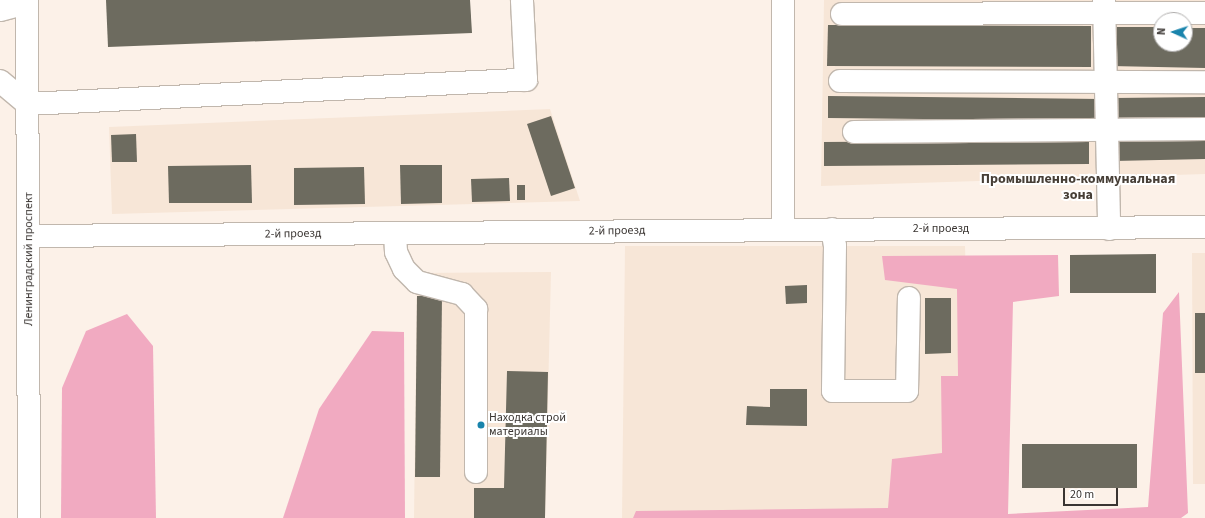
<!DOCTYPE html>
<html>
<head>
<meta charset="utf-8">
<style>
  body { margin:0 }
  #map { position:relative; width:1205px; height:518px; overflow:hidden; background:#fcf1e8; font-family:"Source Sans 3",sans-serif }
  div>[style] { position:absolute }
  .built>* { inset:0; background:#f7e6d7 }
  .green>* { inset:0; background:#f1aac1 }
  .building>* { inset:0; background:#6d6b5f }
  .roads { filter:drop-shadow(1px 0 #c1b7ad) drop-shadow(-1px 0 #c1b7ad) drop-shadow(0 1px #c1b7ad) drop-shadow(0 -1px #c1b7ad) }
  .minor>* { height:22px; margin:-11px; padding:0 11px; transform-origin:11px; border-radius:11px; background:#fff }
  .dots>* { width:11px; height:11px; translate:-50% -50%; box-sizing:border-box; border:2px solid #fff; border-radius:50% }
  span { translate:-50% -50%; white-space:nowrap; text-align:center; line-height:1.15; -webkit-text-stroke:4px #fff; paint-order:stroke }
  .street-label { font-size:12px; color:#3a3532 }
  .poi-label { font-size:12px; color:#3a3532 }
  .left { translate:0 -50%; text-align:left }
  .quarter-label { font-size:14px; color:#473f37; font-weight:700 }
  .north { position:absolute; left:1153px; top:12px; width:40px; height:40px; box-sizing:border-box; background:#fff; border:1px solid #b0aead; border-radius:50%; rotate:273deg; font-size:11px; font-weight:700; line-height:16px; text-align:center; color:#3a3532 }
  .north::after { content:''; display:block; margin:auto; width:14px; height:18px; background:#1984ac; clip-path:polygon(50% 0,100% 100%,50% 72%,0 100%) }
  .scale { position:absolute; left:1063px; top:488px; width:55px; height:18px; box-sizing:border-box; border:2px solid #3a3532; border-top:0; padding-left:5px; font-size:12px; line-height:14px; white-space:nowrap; color:#3a3532; -webkit-text-stroke:3px #fff; paint-order:stroke }
</style>
</head>
<body>
<div id="map">
  <div class="built">
    <div style="clip-path:polygon(evenodd,824px 0,1205px 0,1205px 174px,821px 186px,824px 0,1161px 20px,1185px 20px,1185px 44px,1161px 44px,1161px 20px)"></div>
    <div style="clip-path:polygon(550px 109px,580px 201px,112px 214px,109px 127px)"></div>
    <div style="clip-path:polygon(625px 246px,965px 246px,973px 518px,622px 518px)"></div>
    <div style="clip-path:polygon(1192px 253px,1205px 253px,1205px 484px,1193px 484px)"></div>
    <div style="clip-path:polygon(551px 272px,545px 518px,414px 518px,417px 273px)"></div>
  </div>
  <div class="green">
    <div style="clip-path:polygon(1058px 255px,1059px 296px,1013px 302px,1008px 514px,1148px 507px,1163px 313px,1179px 292px,1188px 513px,1181px 518px,633px 518px,636px 511px,888px 508px,892px 459px,942px 453px,941px 376px,958px 376px,957px 289px,885px 280px,882px 256px)"></div>
    <div style="clip-path:polygon(127px 314px,153px 346px,156px 518px,61px 518px,62px 388px,86px 331px)"></div>
    <div style="clip-path:polygon(372px 331px,404px 332px,405px 518px,283px 518px,319px 409px)"></div>
  </div>
  <div class="building">
    <div style="clip-path:polygon(106px 0,470px 0,472px 33px,108px 47px)"></div>
    <div style="clip-path:polygon(828px 25px,1091px 26px,1091px 67px,827px 66px)"></div>
    <div style="clip-path:polygon(1111px 27px,1161px 27px,1161px 44px,1185px 44px,1185px 28px,1205px 28px,1205px 68px,1111px 66px)"></div>
    <div style="clip-path:polygon(828px 96px,1100px 99px,1100px 121px,828px 118px)"></div>
    <div style="clip-path:polygon(1205px 97px,1205px 117px,1115px 118px,1114px 98px)"></div>
    <div style="clip-path:polygon(551px 116px,575px 188px,551px 196px,527px 124px)"></div>
    <div style="clip-path:polygon(136px 134px,137px 162px,112px 162px,111px 135px)"></div>
    <div style="clip-path:polygon(1205px 139px,1205px 159px,1114px 161px,1114px 141px)"></div>
    <div style="clip-path:polygon(1089px 140px,1089px 164px,824px 166px,824px 142px)"></div>
    <div style="clip-path:polygon(251px 165px,252px 203px,169px 203px,168px 166px)"></div>
    <div style="clip-path:polygon(400px 165px,442px 165px,442px 203px,401px 204px)"></div>
    <div style="clip-path:polygon(364px 167px,365px 204px,294px 205px,294px 168px)"></div>
    <div style="clip-path:polygon(509px 178px,510px 201px,472px 202px,471px 179px)"></div>
    <div style="clip-path:polygon(517px 185px,525px 185px,525px 200px,517px 200px)"></div>
    <div style="clip-path:polygon(1156px 254px,1156px 293px,1070px 293px,1070px 255px)"></div>
    <div style="clip-path:polygon(807px 285px,807px 303px,786px 304px,785px 286px)"></div>
    <div style="clip-path:polygon(417px 296px,442px 296px,440px 477px,415px 477px)"></div>
    <div style="clip-path:polygon(925px 298px,951px 298px,951px 353px,925px 354px)"></div>
    <div style="clip-path:polygon(1195px 313px,1205px 313px,1205px 373px,1195px 373px)"></div>
    <div style="clip-path:polygon(507px 371px,548px 372px,545px 518px,474px 518px,474px 488px,504px 488px)"></div>
    <div style="clip-path:polygon(770px 389px,807px 389px,807px 426px,746px 425px,747px 406px,770px 407px)"></div>
    <div style="clip-path:polygon(1022px 444px,1137px 444px,1137px 488px,1022px 488px)"></div>
  </div>
  <div class="roads">
    <div class="minor">
      <div style="left:27px;top:0;width:518px;rotate:89.78deg"></div>
      <div style="left:1104px;top:0;width:229px;rotate:88.7deg"></div>
      <div style="left:0;top:10px;width:28px;rotate:-15deg"></div>
      <div style="left:842px;top:14px;width:363px;rotate:-0.2deg"></div>
      <div style="left:0;top:81px;width:35px;rotate:40deg"></div>
      <div style="left:27px;top:104px;width:500px;rotate:-2.8deg"></div>
      <div style="left:526px;top:80px;width:80px;rotate:-92.9deg"></div>
      <div style="left:840px;top:81px;width:365px;rotate:0.2deg"></div>
      <div style="left:854px;top:132px;width:351px;rotate:-0.5deg"></div>
      <div style="left:783px;top:229px;width:229px;rotate:-90deg"></div>
      <div style="left:832px;top:229px;width:17px;rotate:80deg"></div>
      <div style="left:835px;top:246px;width:145px;rotate:90.8deg"></div>
      <div style="left:833px;top:391px;width:74px"></div>
      <div style="left:907px;top:391px;width:93px;rotate:-88.8deg"></div>
      <div style="left:395px;top:233px;width:19px;rotate:87deg"></div>
      <div style="left:396px;top:252px;width:19px;rotate:65deg"></div>
      <div style="left:404px;top:269px;width:18px;rotate:45deg"></div>
      <div style="left:417px;top:282px;width:47px;rotate:14.9deg"></div>
      <div style="left:462px;top:294px;width:21px;rotate:47deg"></div>
      <div style="left:476px;top:309px;width:163px;rotate:90deg"></div>
      <div style="left:29px;top:236px;width:1176px;rotate:-0.44deg"></div>
    </div>
  </div>
  <div class="dots">
    <div style="left:481px;top:425px;background:#1984ac"></div>
  </div>
  <div class="street-label">
    <span style="left:941px;top:229px">2-й проезд</span>
    <span style="left:617px;top:231px;rotate:-1deg">2-й проезд</span>
    <span style="left:293px;top:234px;rotate:-1deg">2-й проезд</span>
    <span style="left:29px;top:259px;rotate:-90deg">Ленинградский проспект</span>
  </div>
  <div class="poi-label">
    <span class="left" style="left:489px;top:425px">Находка строй<br>материалы</span>
  </div>
  <div class="quarter-label">
    <span style="left:1078px;top:187px">Промышленно-коммунальная<br>зона</span>
  </div>
  <div class="north">N</div>
  <div class="scale">20 m</div>
</div>
</body>
</html>
